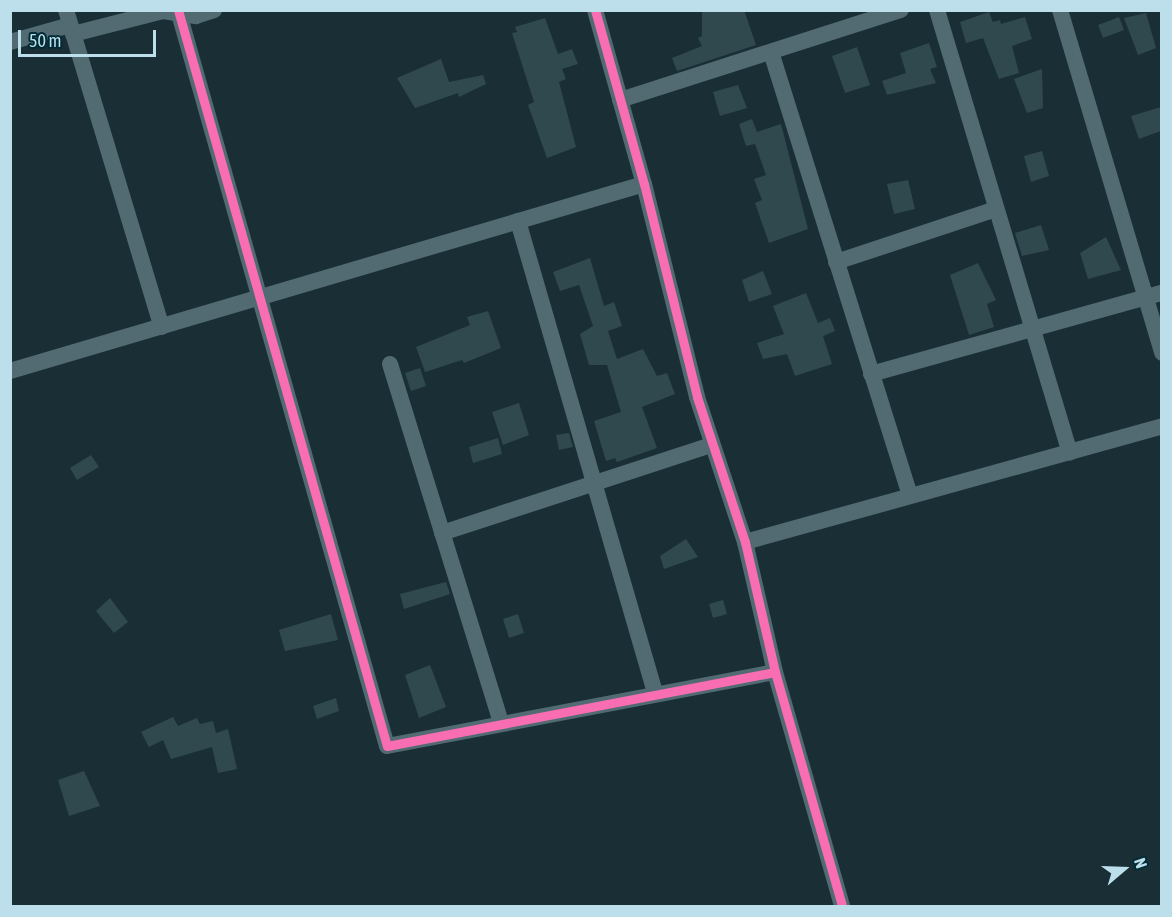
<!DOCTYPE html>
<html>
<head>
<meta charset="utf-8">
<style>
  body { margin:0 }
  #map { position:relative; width:1172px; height:917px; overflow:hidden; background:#192f35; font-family:"Asap Condensed",sans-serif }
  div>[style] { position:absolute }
  .building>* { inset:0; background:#30494e }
  .street>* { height:16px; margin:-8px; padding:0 8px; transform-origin:8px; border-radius:8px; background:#526b73 }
  .cycleway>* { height:9px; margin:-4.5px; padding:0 4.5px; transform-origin:4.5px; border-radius:4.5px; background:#f96db3 }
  span { translate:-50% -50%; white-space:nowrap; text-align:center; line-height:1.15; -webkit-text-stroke:6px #012b36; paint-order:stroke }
  .frame { position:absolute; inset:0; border:12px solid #bcdfeb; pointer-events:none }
  .north { position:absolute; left:1094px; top:839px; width:60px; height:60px; -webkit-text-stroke:4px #012b36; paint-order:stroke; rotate:71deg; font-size:16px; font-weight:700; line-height:24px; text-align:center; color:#bcdfeb }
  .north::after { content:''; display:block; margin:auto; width:21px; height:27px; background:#bcdfeb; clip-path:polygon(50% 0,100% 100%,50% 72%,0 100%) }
  .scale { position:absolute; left:18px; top:30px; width:138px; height:27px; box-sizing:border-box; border:3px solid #bcdfeb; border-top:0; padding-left:8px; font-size:18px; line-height:21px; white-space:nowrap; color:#bcdfeb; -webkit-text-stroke:4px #012b36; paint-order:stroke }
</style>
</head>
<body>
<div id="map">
  <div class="building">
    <div style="clip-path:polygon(702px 10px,744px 10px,756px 45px,677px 71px,672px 58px,702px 46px,698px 38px,702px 36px)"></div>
    <div style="clip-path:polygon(989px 12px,993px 22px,1000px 20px,1001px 24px,1025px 17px,1032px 39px,1012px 46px,1019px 73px,999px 79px,983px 38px,966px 43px,960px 22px)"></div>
    <div style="clip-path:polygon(1146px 13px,1156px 48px,1138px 55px,1124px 18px)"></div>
    <div style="clip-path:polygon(1119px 17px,1124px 30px,1103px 38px,1098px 25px)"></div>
    <div style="clip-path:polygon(545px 18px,558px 54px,572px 49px,578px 64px,562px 69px,566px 79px,559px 82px,576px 147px,547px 158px,528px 105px,534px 102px,512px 33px,517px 32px,515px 27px)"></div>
    <div style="clip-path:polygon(929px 43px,937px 67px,930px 69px,936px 83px,887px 95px,882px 81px,906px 73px,900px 53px)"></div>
    <div style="clip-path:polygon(857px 47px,870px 85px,845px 93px,832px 56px)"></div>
    <div style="clip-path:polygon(441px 59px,449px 82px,483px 75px,486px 84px,459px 97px,458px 93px,415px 108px,397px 78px)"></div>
    <div style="clip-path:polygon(1042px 69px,1043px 108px,1027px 113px,1014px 79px)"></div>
    <div style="clip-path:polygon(738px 85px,747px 108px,720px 116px,713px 92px)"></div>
    <div style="clip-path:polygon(1161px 107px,1161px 131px,1139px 139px,1131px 116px)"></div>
    <div style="clip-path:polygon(752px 119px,757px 132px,781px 124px,808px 229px,769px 243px,755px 203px,762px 200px,754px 179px,766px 175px,755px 144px,746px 146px,739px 124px)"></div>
    <div style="clip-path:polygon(1042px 151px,1049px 176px,1031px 182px,1024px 156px)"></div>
    <div style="clip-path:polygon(908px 180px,915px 209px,894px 214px,887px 184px)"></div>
    <div style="clip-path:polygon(1041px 225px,1049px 250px,1022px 256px,1015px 233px)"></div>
    <div style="clip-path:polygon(1106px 237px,1121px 270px,1088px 279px,1080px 253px)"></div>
    <div style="clip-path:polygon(590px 258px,604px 306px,614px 302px,622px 326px,608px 331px,617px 359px,643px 349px,657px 376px,667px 373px,675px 394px,642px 407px,657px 448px,617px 462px,615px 458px,606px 461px,594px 421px,621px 412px,607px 365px,589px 365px,580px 334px,593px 326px,579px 285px,560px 291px,553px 272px)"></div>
    <div style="clip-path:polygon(978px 263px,996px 300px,987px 304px,994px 327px,969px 335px,950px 275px)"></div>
    <div style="clip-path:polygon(763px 271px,772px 294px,749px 302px,742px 280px)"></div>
    <div style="clip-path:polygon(806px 293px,818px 323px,830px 318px,835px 331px,823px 336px,832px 364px,795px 376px,787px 354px,763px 359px,757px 343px,784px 334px,773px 306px)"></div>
    <div style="clip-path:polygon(488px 311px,501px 348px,464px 363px,462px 360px,425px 372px,416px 347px,470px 325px,467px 317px)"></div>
    <div style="clip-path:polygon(420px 368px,426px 386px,411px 391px,405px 373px)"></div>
    <div style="clip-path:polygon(519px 403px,529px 435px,503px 445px,492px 412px)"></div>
    <div style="clip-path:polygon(569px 433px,573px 447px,559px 450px,556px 435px)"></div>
    <div style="clip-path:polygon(498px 438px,502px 454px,473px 463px,469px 447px)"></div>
    <div style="clip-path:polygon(91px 455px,99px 467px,77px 480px,70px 468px)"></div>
    <div style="clip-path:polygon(686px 539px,698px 557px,664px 569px,660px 556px)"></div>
    <div style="clip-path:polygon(446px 582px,450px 594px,404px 609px,400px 594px)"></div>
    <div style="clip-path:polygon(110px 598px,128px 622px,114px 633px,96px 611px)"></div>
    <div style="clip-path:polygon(723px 600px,727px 614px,713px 618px,709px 604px)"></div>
    <div style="clip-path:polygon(331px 614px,338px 640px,285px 651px,279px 630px)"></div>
    <div style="clip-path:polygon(518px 614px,524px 633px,509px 638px,503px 619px)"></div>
    <div style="clip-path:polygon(430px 665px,446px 707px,419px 718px,405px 675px)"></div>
    <div style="clip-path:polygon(336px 698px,339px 711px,317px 719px,313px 706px)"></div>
    <div style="clip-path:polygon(173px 717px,178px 726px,197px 718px,200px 724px,213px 721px,216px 733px,228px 729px,237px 769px,218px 773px,212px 747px,171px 759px,163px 740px,149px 747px,141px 732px)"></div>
    <div style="clip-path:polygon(84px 771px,100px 806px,69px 816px,58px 780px)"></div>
  </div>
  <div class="street">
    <div style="left:66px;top:10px;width:331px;rotate:73.2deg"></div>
    <div style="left:178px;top:10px;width:765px;rotate:74.15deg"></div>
    <div style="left:387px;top:746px;width:395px;rotate:-10.8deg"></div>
    <div style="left:595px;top:10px;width:181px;rotate:74.3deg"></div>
    <div style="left:644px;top:184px;width:219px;rotate:76deg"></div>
    <div style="left:697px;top:397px;width:153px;rotate:71.7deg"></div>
    <div style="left:745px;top:542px;width:133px;rotate:77deg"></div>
    <div style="left:775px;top:672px;width:243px;rotate:74deg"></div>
    <div style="left:937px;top:10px;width:462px;rotate:73.3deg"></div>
    <div style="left:1060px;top:10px;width:358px;rotate:73.4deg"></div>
    <div style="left:73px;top:34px;width:93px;rotate:-14.3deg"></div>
    <div style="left:163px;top:11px;width:33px;rotate:9deg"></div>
    <div style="left:196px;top:16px;width:19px;rotate:-18deg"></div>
    <div style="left:10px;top:42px;width:62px;rotate:-15.8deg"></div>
    <div style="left:771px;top:52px;width:465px;rotate:72.6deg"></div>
    <div style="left:620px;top:100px;width:295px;rotate:-17.8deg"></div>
    <div style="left:518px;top:221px;width:491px;rotate:73.8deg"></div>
    <div style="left:836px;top:262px;width:169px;rotate:-18.3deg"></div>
    <div style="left:390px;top:364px;width:375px;rotate:72.8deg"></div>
    <div style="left:10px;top:371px;width:661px;rotate:-16.43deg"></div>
    <div style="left:871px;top:374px;width:302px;rotate:-15.6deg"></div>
    <div style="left:442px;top:533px;width:284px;rotate:-18.1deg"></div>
    <div style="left:745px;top:542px;width:433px;rotate:-15.5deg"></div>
  </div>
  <div class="cycleway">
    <div style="left:178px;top:10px;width:765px;rotate:74.15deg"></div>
    <div style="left:387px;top:746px;width:395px;rotate:-10.8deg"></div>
    <div style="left:595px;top:10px;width:181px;rotate:74.3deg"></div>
    <div style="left:644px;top:184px;width:219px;rotate:76deg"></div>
    <div style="left:697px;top:397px;width:153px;rotate:71.7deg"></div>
    <div style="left:745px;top:542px;width:133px;rotate:77deg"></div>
    <div style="left:775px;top:672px;width:243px;rotate:74deg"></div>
  </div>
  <div class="frame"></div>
  <div class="north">N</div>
  <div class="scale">50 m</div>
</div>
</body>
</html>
